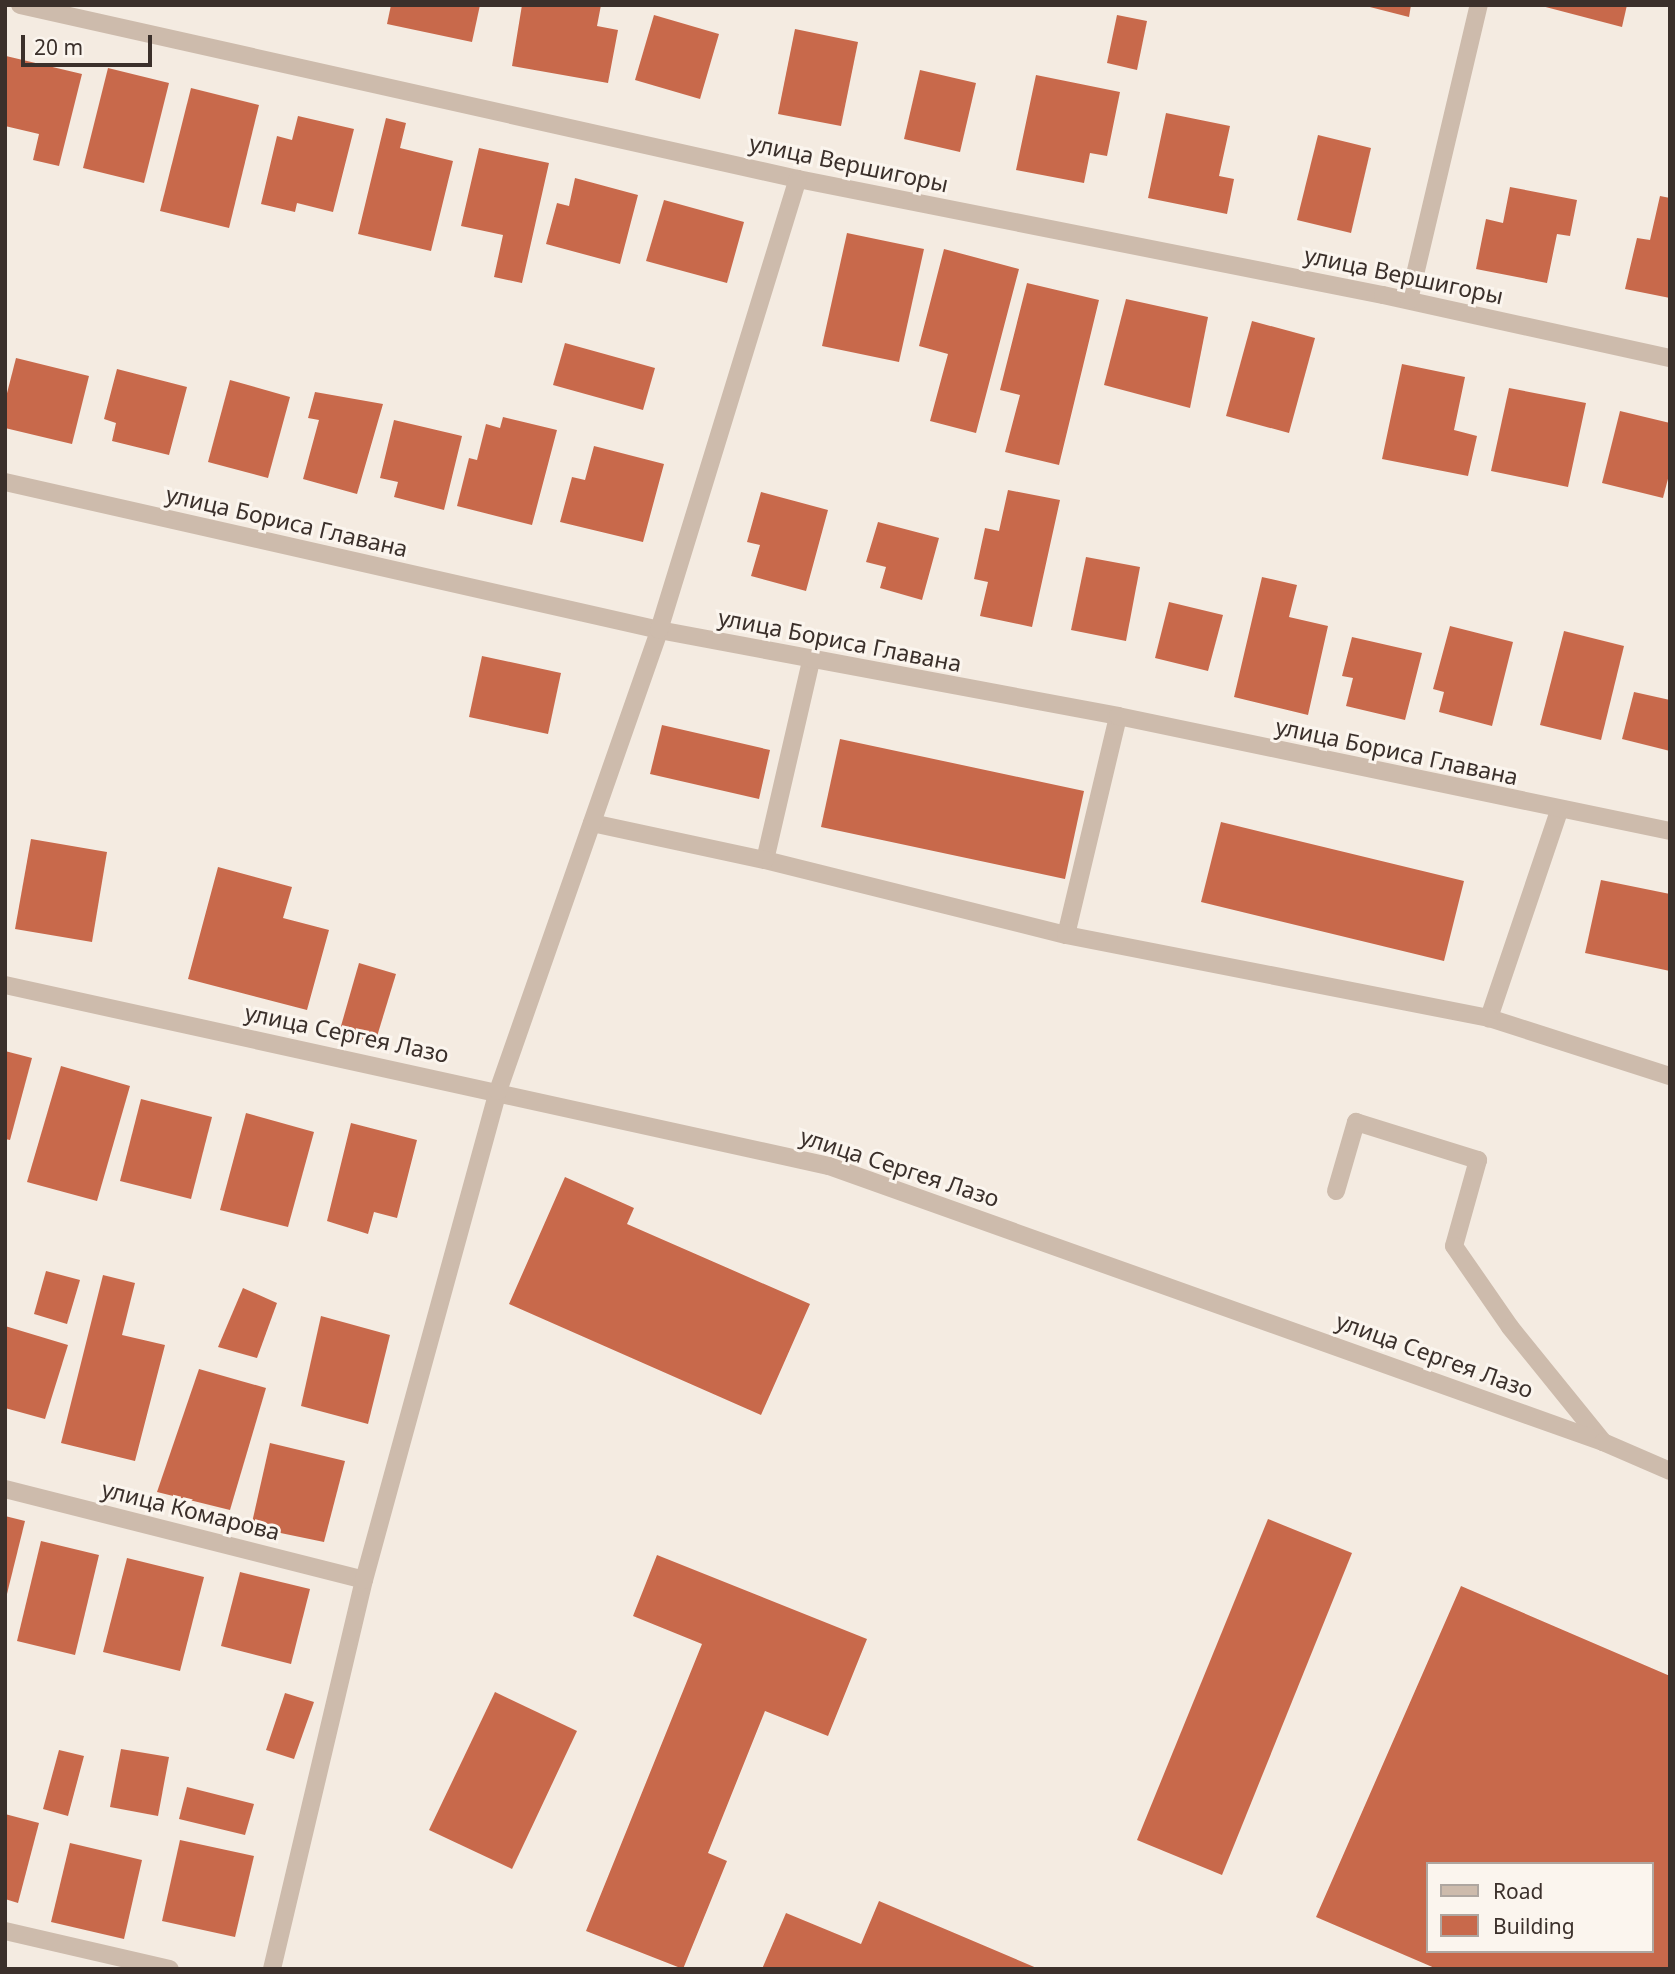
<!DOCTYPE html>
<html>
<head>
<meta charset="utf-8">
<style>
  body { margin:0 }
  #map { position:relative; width:1675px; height:1974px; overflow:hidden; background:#f4ebe1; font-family:"Noto Sans",sans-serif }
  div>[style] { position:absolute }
  .building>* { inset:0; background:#c8694b }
  .lane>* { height:18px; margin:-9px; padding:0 9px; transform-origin:9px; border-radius:9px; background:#cdbbac }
  .street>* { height:18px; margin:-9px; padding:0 9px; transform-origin:9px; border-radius:9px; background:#cdbbac }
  span { translate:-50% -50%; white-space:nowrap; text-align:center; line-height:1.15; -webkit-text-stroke:6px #fbf5ee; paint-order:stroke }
  .street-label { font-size:23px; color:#3b302b }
  .frame { position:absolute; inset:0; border:7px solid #3b302b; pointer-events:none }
  .legend { position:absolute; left:1426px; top:1862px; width:228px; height:91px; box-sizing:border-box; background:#fbf5ee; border:2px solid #aea6a0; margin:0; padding:9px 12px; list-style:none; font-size:21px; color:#3b302b }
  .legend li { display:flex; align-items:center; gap:14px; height:35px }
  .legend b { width:35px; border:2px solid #aea6a0 }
  .scale { position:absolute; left:21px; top:35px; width:131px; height:32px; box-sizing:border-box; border:4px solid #3b302b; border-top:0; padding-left:9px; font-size:21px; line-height:24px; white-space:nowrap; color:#3b302b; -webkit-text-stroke:5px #fbf5ee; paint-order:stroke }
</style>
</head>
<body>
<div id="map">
  <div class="building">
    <div style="clip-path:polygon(391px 5px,480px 5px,472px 42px,387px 24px)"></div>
    <div style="clip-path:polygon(522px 5px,601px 5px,597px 26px,618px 30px,608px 83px,512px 66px)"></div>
    <div style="clip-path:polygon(1362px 5px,1411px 5px,1409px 17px)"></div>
    <div style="clip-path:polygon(1538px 5px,1627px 5px,1622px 27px)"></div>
    <div style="clip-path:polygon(654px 15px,719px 34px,700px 99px,635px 80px)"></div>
    <div style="clip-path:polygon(1117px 15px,1147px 21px,1137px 70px,1107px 63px)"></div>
    <div style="clip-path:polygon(795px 29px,858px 42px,841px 126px,778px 114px)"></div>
    <div style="clip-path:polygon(6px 56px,82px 74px,59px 166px,33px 160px,39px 134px,5px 126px)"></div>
    <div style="clip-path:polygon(108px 68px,169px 83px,144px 183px,83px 168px)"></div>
    <div style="clip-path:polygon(920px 70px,976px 83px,960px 152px,904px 139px)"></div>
    <div style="clip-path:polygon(1036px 75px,1120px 92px,1107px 156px,1090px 153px,1084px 183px,1016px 170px)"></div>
    <div style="clip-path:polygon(191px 88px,259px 105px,229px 228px,160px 211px)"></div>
    <div style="clip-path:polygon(1166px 113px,1230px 126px,1219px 176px,1234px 179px,1227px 214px,1148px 198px)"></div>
    <div style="clip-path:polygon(298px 116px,354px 129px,333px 212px,297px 203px,295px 212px,261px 204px,277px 136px,292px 140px)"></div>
    <div style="clip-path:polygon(386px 118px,406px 123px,400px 148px,453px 161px,431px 251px,358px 234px)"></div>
    <div style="clip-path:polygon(1318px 135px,1371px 148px,1351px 233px,1297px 220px)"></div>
    <div style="clip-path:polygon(479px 148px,549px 163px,522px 283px,494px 277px,503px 235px,461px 226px)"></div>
    <div style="clip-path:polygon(575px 178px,638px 195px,620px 264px,546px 244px,557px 203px,569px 206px)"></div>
    <div style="clip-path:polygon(1510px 187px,1577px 200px,1570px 236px,1557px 234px,1547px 283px,1476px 269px,1486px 219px,1503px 223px)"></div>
    <div style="clip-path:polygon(1660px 196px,1670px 198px,1670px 298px,1625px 289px,1637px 238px,1650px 240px)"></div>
    <div style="clip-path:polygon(664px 200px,744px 222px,727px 283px,646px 261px)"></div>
    <div style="clip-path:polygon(847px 233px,924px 249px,899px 362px,822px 346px)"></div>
    <div style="clip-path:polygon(944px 249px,1019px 269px,976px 433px,930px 421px,948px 354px,919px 346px)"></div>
    <div style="clip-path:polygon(1027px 283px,1099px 300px,1059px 465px,1005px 452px,1020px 395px,1000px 390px)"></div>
    <div style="clip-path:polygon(1126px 299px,1208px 317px,1190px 408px,1104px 385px)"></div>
    <div style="clip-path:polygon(1252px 321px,1315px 338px,1289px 433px,1226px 416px)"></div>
    <div style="clip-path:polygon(565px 343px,655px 368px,643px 410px,553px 385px)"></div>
    <div style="clip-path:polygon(16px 358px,89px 376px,72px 444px,5px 428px,5px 401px)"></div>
    <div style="clip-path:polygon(1402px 364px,1465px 377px,1454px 430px,1477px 436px,1468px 476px,1382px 459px)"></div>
    <div style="clip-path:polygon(117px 369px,187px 387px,169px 455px,112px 441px,116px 423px,104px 419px)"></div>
    <div style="clip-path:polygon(230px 380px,290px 397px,268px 478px,208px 462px)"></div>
    <div style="clip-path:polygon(1509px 388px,1586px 403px,1568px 487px,1491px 471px)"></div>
    <div style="clip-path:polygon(315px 392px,383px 404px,357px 494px,303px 479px,319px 420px,308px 418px)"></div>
    <div style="clip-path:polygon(1620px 411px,1670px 423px,1670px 471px,1663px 498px,1602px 483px)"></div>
    <div style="clip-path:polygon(503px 417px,557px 430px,532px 525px,457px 506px,469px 458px,477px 460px,486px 424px,500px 428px)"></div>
    <div style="clip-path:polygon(394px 420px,462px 436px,444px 510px,394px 497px,398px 482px,380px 478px)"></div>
    <div style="clip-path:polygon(594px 446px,664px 464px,643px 542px,560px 522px,572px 477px,585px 480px)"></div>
    <div style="clip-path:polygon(1008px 490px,1060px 500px,1032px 627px,980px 616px,988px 582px,974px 579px,985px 528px,999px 531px)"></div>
    <div style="clip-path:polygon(761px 492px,828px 510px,806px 591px,751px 576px,760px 545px,747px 542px)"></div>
    <div style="clip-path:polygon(878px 522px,939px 538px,922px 600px,880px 588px,886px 567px,866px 562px)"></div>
    <div style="clip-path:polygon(1086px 557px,1140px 567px,1126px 641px,1071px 630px)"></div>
    <div style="clip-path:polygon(1262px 577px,1297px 585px,1289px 617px,1328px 626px,1308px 715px,1234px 697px)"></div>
    <div style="clip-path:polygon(1169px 602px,1223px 615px,1208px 671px,1155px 658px)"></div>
    <div style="clip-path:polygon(1450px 626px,1513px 642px,1492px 726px,1439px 712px,1444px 692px,1433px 689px)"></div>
    <div style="clip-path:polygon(1564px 631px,1624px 646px,1601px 740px,1540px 725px)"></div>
    <div style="clip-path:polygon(1352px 637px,1422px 653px,1405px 720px,1346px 706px,1353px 678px,1342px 676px)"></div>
    <div style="clip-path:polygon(482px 656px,561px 673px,548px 734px,469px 717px)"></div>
    <div style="clip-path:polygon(1634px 692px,1670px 700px,1670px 751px,1622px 739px)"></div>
    <div style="clip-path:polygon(662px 725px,770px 750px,759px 799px,650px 774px)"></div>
    <div style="clip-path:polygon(840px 739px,1084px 791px,1065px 879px,821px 827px)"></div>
    <div style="clip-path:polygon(1221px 822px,1464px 881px,1444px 961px,1201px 902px)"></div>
    <div style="clip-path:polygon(31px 839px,107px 852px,92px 942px,15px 929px)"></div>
    <div style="clip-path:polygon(218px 867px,292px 887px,283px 918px,329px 930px,307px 1010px,188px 979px)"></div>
    <div style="clip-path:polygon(1601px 880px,1670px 894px,1670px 971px,1585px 953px)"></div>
    <div style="clip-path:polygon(359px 963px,396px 974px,375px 1043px,339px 1033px)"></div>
    <div style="clip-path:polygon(5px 1051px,32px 1058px,10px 1140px,5px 1139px)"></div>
    <div style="clip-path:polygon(61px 1066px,130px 1086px,97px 1201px,27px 1182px)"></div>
    <div style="clip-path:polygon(141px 1099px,212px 1117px,191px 1199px,120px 1181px)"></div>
    <div style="clip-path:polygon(246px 1113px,314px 1132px,288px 1227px,220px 1210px)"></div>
    <div style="clip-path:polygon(351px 1123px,417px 1140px,397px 1218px,374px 1212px,368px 1234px,327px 1221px)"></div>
    <div style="clip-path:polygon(565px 1177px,634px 1208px,627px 1224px,810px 1304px,761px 1415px,509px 1304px)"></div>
    <div style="clip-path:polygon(46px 1271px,80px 1280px,67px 1324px,34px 1314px)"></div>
    <div style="clip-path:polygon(103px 1275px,135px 1283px,122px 1335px,165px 1345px,135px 1461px,61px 1443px)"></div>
    <div style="clip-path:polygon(243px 1288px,277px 1303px,257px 1358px,218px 1347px)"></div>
    <div style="clip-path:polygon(321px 1316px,390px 1335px,368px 1424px,301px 1406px)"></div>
    <div style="clip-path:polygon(5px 1326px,68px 1345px,45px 1419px,5px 1408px)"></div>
    <div style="clip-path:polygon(199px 1369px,266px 1388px,230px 1510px,157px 1492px)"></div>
    <div style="clip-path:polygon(270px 1443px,345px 1461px,324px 1542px,251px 1527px)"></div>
    <div style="clip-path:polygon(5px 1516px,25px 1521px,6px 1598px,5px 1597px)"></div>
    <div style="clip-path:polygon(1268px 1519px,1352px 1553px,1222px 1875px,1137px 1840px)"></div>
    <div style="clip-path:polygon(41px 1541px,99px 1555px,75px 1655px,17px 1641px)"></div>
    <div style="clip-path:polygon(657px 1555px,867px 1639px,828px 1736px,765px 1711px,708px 1853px,727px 1861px,683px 1969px,586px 1931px,702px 1644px,633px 1616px)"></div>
    <div style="clip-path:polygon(127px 1558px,204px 1577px,180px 1671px,103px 1652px)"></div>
    <div style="clip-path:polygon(240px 1572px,310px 1589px,291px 1664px,221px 1646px)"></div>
    <div style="clip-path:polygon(evenodd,1461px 1586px,1670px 1676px,1670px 1969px,1437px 1969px,1316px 1917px,1461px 1586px,1428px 1864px,1652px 1864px,1652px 1951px,1428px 1951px,1428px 1864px)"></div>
    <div style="clip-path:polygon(495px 1692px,577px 1731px,512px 1869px,429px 1830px)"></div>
    <div style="clip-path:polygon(285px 1693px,314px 1702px,294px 1759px,266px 1750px)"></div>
    <div style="clip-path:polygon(121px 1749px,169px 1757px,158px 1816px,110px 1807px)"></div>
    <div style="clip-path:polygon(59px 1750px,84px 1756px,68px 1816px,43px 1809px)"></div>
    <div style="clip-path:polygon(187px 1787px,254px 1804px,245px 1835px,179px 1819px)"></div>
    <div style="clip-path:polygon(5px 1814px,39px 1823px,18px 1903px,5px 1899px)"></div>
    <div style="clip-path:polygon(180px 1840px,254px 1856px,235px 1937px,162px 1921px)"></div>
    <div style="clip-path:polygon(70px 1843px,142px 1860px,124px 1939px,51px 1922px)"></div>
    <div style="clip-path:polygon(879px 1901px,1039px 1969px,762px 1969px,786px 1913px,861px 1944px)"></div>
  </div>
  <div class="lane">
    <div style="left:811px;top:661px;width:204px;rotate:103deg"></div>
    <div style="left:765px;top:860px;width:310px;rotate:14deg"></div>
    <div style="left:1066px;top:935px;width:225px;rotate:-76.6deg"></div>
    <div style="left:1559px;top:811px;width:219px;rotate:108.7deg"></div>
    <div style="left:1489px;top:1018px;width:190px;rotate:17.8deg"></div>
    <div style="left:592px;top:823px;width:177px;rotate:12.1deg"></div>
    <div style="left:1066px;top:935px;width:431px;rotate:11.1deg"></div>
    <div style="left:1336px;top:1191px;width:72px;rotate:-73.8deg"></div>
    <div style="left:1356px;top:1122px;width:128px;rotate:17.3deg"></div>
    <div style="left:1478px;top:1160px;width:89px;rotate:105.6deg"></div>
    <div style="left:1454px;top:1246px;width:98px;rotate:55.3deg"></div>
    <div style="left:1510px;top:1327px;width:148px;rotate:51deg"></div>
  </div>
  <div class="street">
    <div style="left:20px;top:5px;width:797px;rotate:12.61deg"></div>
    <div style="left:798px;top:179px;width:596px;rotate:11.22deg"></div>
    <div style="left:1383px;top:295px;width:294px;rotate:12.4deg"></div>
    <div style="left:1409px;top:300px;width:303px;rotate:-76.7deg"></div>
    <div style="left:5px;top:482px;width:671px;rotate:12.75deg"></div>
    <div style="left:659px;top:630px;width:467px;rotate:10.6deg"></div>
    <div style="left:1118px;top:716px;width:564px;rotate:11.77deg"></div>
    <div style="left:5px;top:985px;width:844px;rotate:12.39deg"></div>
    <div style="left:829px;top:1166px;width:822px;rotate:19.63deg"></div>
    <div style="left:1603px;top:1442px;width:73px;rotate:23.4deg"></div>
    <div style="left:5px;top:1489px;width:370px;rotate:14.2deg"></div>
    <div style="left:5px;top:1931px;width:169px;rotate:13deg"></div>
    <div style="left:272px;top:1969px;width:400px;rotate:-76.7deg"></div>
    <div style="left:364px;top:1580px;width:507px;rotate:-74.68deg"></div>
    <div style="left:498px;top:1091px;width:488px;rotate:-70.7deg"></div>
    <div style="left:659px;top:630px;width:472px;rotate:-72.9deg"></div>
  </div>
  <div class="street-label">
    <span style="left:849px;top:163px;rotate:12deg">улица Вершигоры</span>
    <span style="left:1404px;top:275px;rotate:12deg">улица Вершигоры</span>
    <span style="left:287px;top:521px;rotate:13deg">улица Бориса Главана</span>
    <span style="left:840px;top:640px;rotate:11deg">улица Бориса Главана</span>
    <span style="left:1397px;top:751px;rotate:12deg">улица Бориса Главана</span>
    <span style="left:347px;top:1033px;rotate:12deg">улица Сергея Лазо</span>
    <span style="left:900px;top:1167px;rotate:18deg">улица Сергея Лазо</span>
    <span style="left:1435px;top:1355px;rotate:20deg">улица Сергея Лазо</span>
    <span style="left:191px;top:1510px;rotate:14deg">улица Комарова</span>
  </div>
  <div class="frame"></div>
  <ul class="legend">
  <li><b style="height:9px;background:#cdbbac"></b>Road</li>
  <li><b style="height:19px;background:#c8694b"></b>Building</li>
  </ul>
  <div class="scale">20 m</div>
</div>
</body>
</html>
